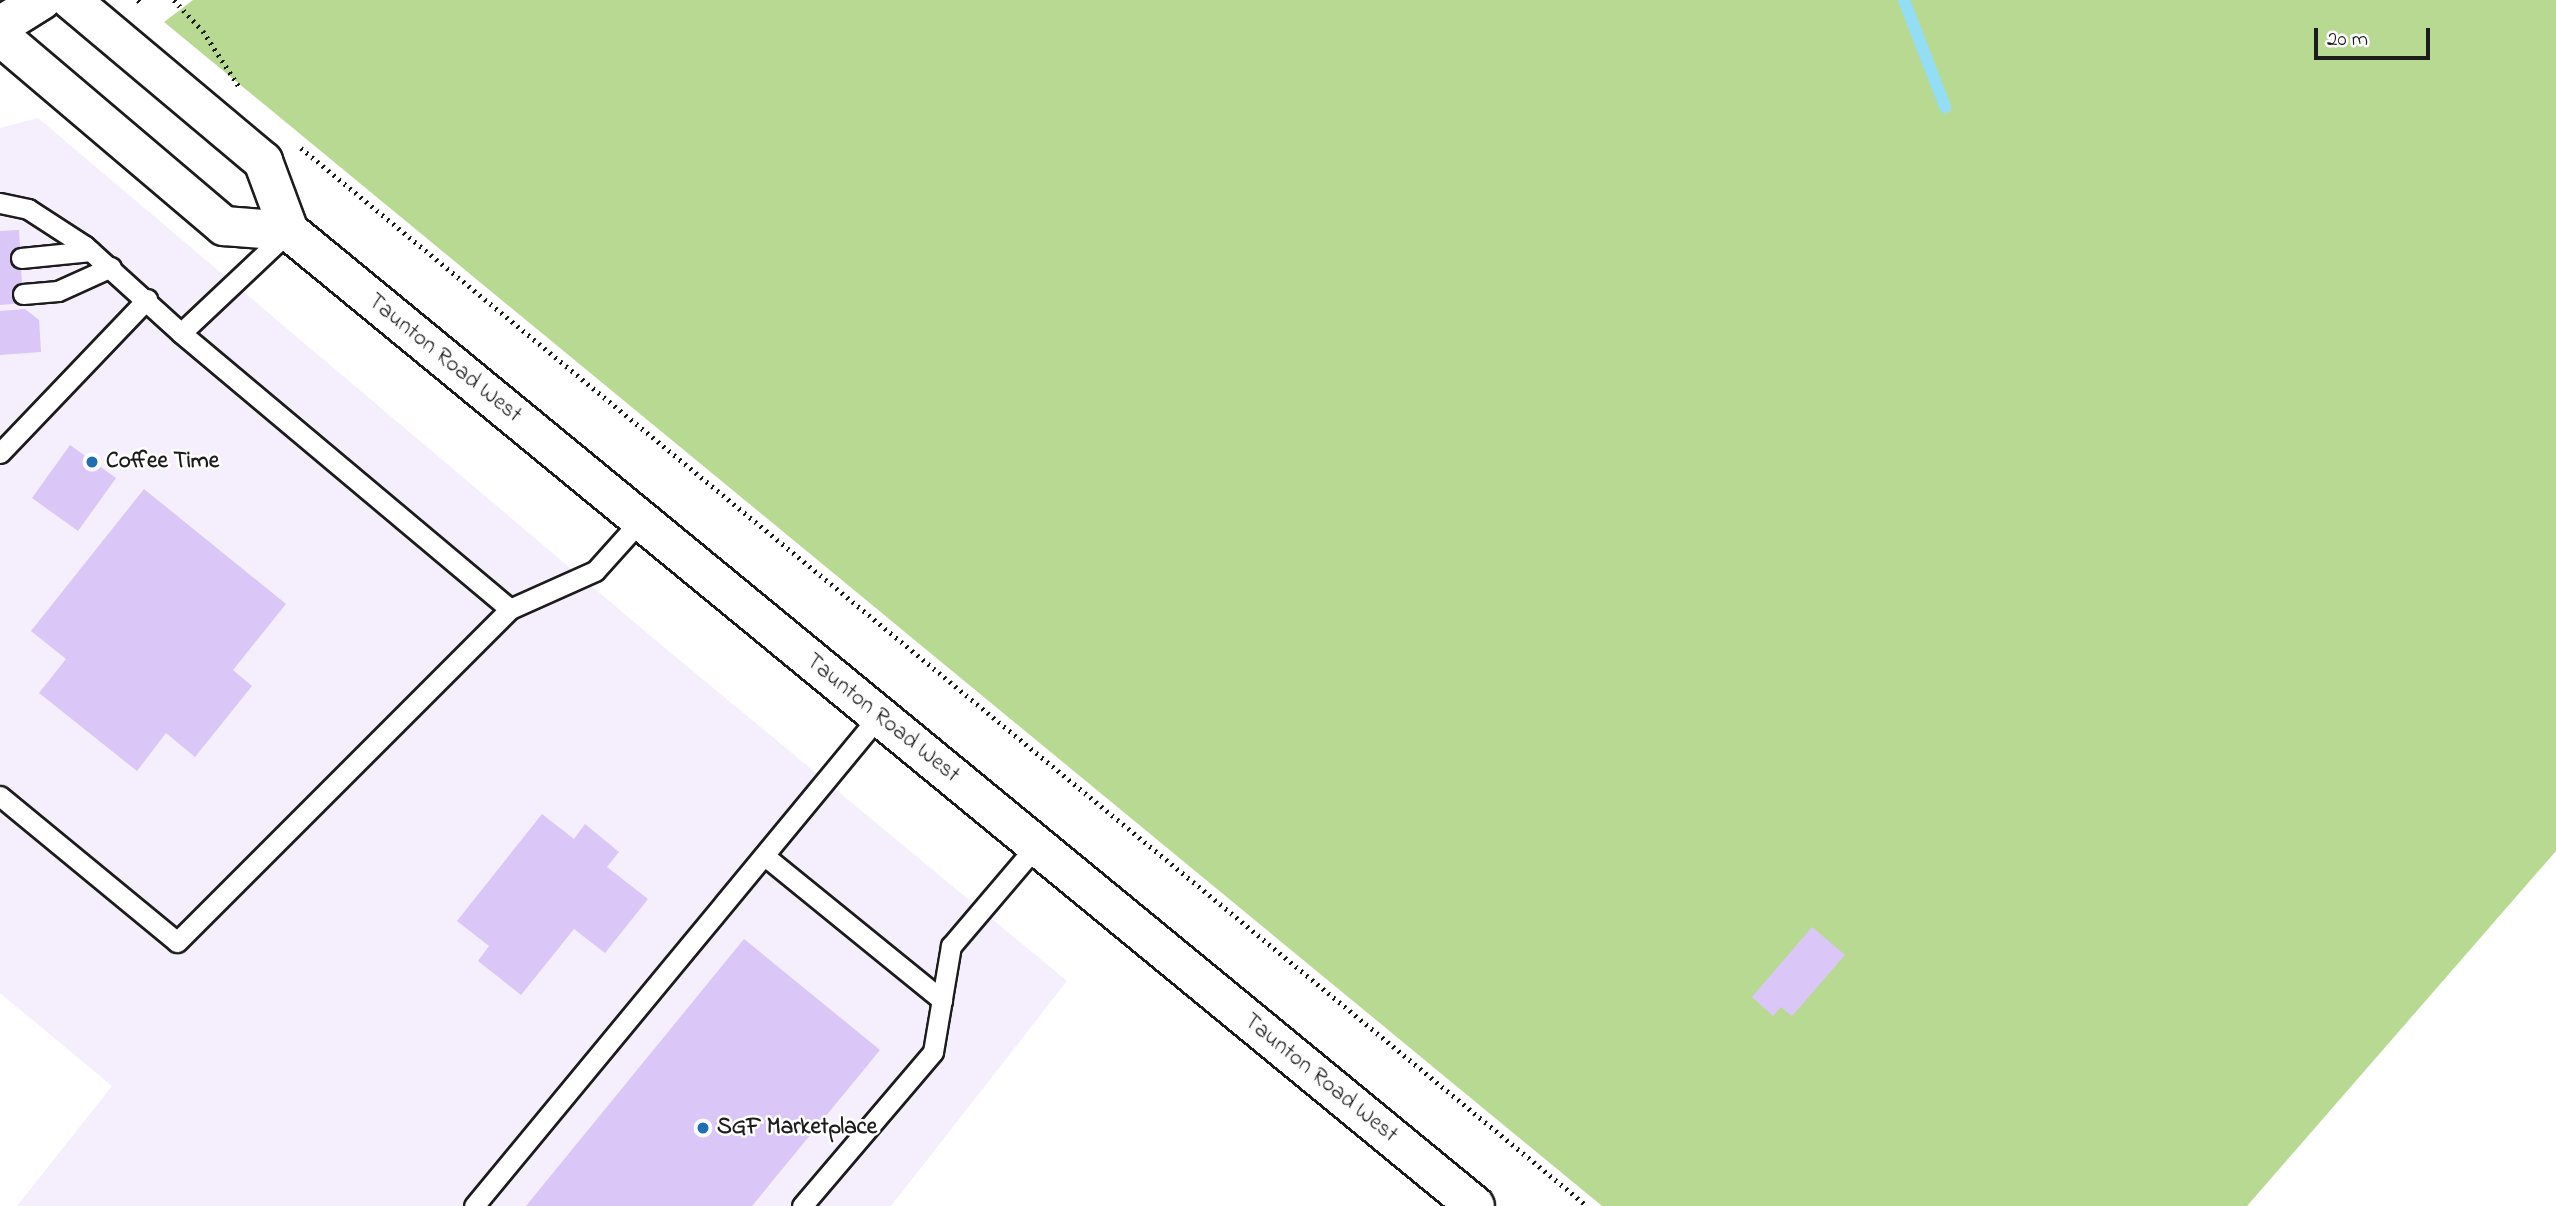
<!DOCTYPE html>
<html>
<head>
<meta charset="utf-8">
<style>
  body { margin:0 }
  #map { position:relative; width:2556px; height:1206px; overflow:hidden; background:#fff; font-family:"Indie Flower",sans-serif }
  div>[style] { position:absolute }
  .built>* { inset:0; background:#f4eefd }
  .green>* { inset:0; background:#b8d992 }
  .stream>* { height:12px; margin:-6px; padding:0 6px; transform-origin:6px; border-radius:6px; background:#93ddf5 }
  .building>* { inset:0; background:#dac6f7 }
  .path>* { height:4.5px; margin-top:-2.25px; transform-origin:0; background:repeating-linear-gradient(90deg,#1c1c1c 0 2px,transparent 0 7px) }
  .roads { filter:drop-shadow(2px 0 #1c1c1c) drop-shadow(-2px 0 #1c1c1c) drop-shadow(0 2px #1c1c1c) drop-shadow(0 -2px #1c1c1c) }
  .lane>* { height:19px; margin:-9.5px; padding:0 9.5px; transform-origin:9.5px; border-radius:9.5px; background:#fff }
  .secondary>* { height:38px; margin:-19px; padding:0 19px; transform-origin:19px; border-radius:19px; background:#fff }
  .dots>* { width:19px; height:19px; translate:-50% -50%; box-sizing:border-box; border:4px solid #fff; border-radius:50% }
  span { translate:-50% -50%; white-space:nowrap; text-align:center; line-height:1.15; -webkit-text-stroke:5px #fff; paint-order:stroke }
  .street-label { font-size:23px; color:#1c1c1c }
  .poi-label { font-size:23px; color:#1c1c1c; font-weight:700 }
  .left { translate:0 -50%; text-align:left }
  .scale { position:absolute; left:2314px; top:28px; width:116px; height:32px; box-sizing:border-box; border:4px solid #1c1c1c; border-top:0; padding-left:9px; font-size:21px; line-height:24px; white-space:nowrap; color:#1c1c1c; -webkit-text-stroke:5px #fff; paint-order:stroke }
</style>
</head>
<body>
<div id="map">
  <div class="built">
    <div style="clip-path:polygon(38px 118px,653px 638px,1067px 981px,891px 1206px,17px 1206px,112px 1086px,0 993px,0 128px)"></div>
  </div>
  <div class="green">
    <div style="clip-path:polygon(193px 0,2556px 0,2556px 851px,2247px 1206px,1602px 1206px,164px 22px)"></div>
  </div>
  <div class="stream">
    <div style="left:1904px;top:0;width:115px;rotate:69deg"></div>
  </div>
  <div class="building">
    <div style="clip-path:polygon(19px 230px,23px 303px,0 305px,0 231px)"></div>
    <div style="clip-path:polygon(25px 309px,39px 320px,41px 352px,0 355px,0 311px)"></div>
    <div style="clip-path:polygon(70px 445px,116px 478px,78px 531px,32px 498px)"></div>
    <div style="clip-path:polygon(144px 489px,286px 604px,233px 670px,252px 686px,195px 757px,166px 733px,137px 771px,39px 693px,66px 659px,31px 631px)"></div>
    <div style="clip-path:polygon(542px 814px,574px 839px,585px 824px,619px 852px,607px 867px,648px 899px,605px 953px,574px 929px,521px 995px,478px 961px,489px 946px,457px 921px)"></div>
    <div style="clip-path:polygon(1812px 927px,1845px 955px,1792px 1016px,1781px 1007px,1773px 1016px,1752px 997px)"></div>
    <div style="clip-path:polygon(744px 939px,880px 1050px,752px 1206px,526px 1206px)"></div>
  </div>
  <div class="path">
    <div style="left:138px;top:0;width:6px;rotate:45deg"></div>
    <div style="left:174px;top:0;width:42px;rotate:46.9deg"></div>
    <div style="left:203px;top:31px;width:68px;rotate:57deg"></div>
    <div style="left:301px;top:148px;width:1665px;rotate:39.44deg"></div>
  </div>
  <div class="roads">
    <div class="lane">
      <div style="left:0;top:203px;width:29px;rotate:12deg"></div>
      <div style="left:28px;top:209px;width:68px;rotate:33deg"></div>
      <div style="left:85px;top:246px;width:130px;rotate:42.2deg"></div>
      <div style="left:181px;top:333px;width:147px;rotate:-43.3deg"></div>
      <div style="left:21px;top:258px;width:70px;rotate:-5.7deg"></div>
      <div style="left:23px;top:294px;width:35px;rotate:-5deg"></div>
      <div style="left:58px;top:291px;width:58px;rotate:-24.4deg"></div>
      <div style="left:181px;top:333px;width:429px;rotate:40deg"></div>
      <div style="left:0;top:453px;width:213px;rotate:-46.3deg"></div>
      <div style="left:0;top:796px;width:229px;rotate:39.5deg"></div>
      <div style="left:177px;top:942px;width:471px;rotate:-45deg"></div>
      <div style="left:510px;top:609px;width:93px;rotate:-24.1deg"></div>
      <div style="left:595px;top:571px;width:69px;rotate:-48deg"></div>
      <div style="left:766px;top:857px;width:227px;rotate:39.1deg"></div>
      <div style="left:474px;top:1206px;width:636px;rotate:-50.43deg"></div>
      <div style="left:802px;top:1206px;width:202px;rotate:-49.6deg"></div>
      <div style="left:933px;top:1052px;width:108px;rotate:-80.4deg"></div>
      <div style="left:951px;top:946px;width:131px;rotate:-49.6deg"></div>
    </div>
    <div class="secondary">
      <div style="left:71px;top:0;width:251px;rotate:40deg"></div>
      <div style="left:263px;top:161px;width:75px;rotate:69.6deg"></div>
      <div style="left:289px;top:231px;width:1535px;rotate:39.42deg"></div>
      <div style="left:0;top:26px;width:49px;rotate:-31.8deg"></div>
      <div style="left:0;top:36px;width:294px;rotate:40.3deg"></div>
      <div style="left:224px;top:226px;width:65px;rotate:4.4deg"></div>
    </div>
  </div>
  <div class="dots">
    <div style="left:92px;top:462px;background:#1f6fb2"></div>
    <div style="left:703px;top:1128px;background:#1f6fb2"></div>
  </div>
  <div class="street-label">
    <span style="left:444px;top:359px;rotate:39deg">Taunton Road West</span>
    <span style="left:882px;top:719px;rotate:39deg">Taunton Road West</span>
    <span style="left:1320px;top:1079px;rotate:39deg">Taunton Road West</span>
  </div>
  <div class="poi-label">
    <span class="left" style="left:106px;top:462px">Coffee Time</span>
    <span class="left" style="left:717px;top:1128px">SGF Marketplace</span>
  </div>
  <div class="scale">20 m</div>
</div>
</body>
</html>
